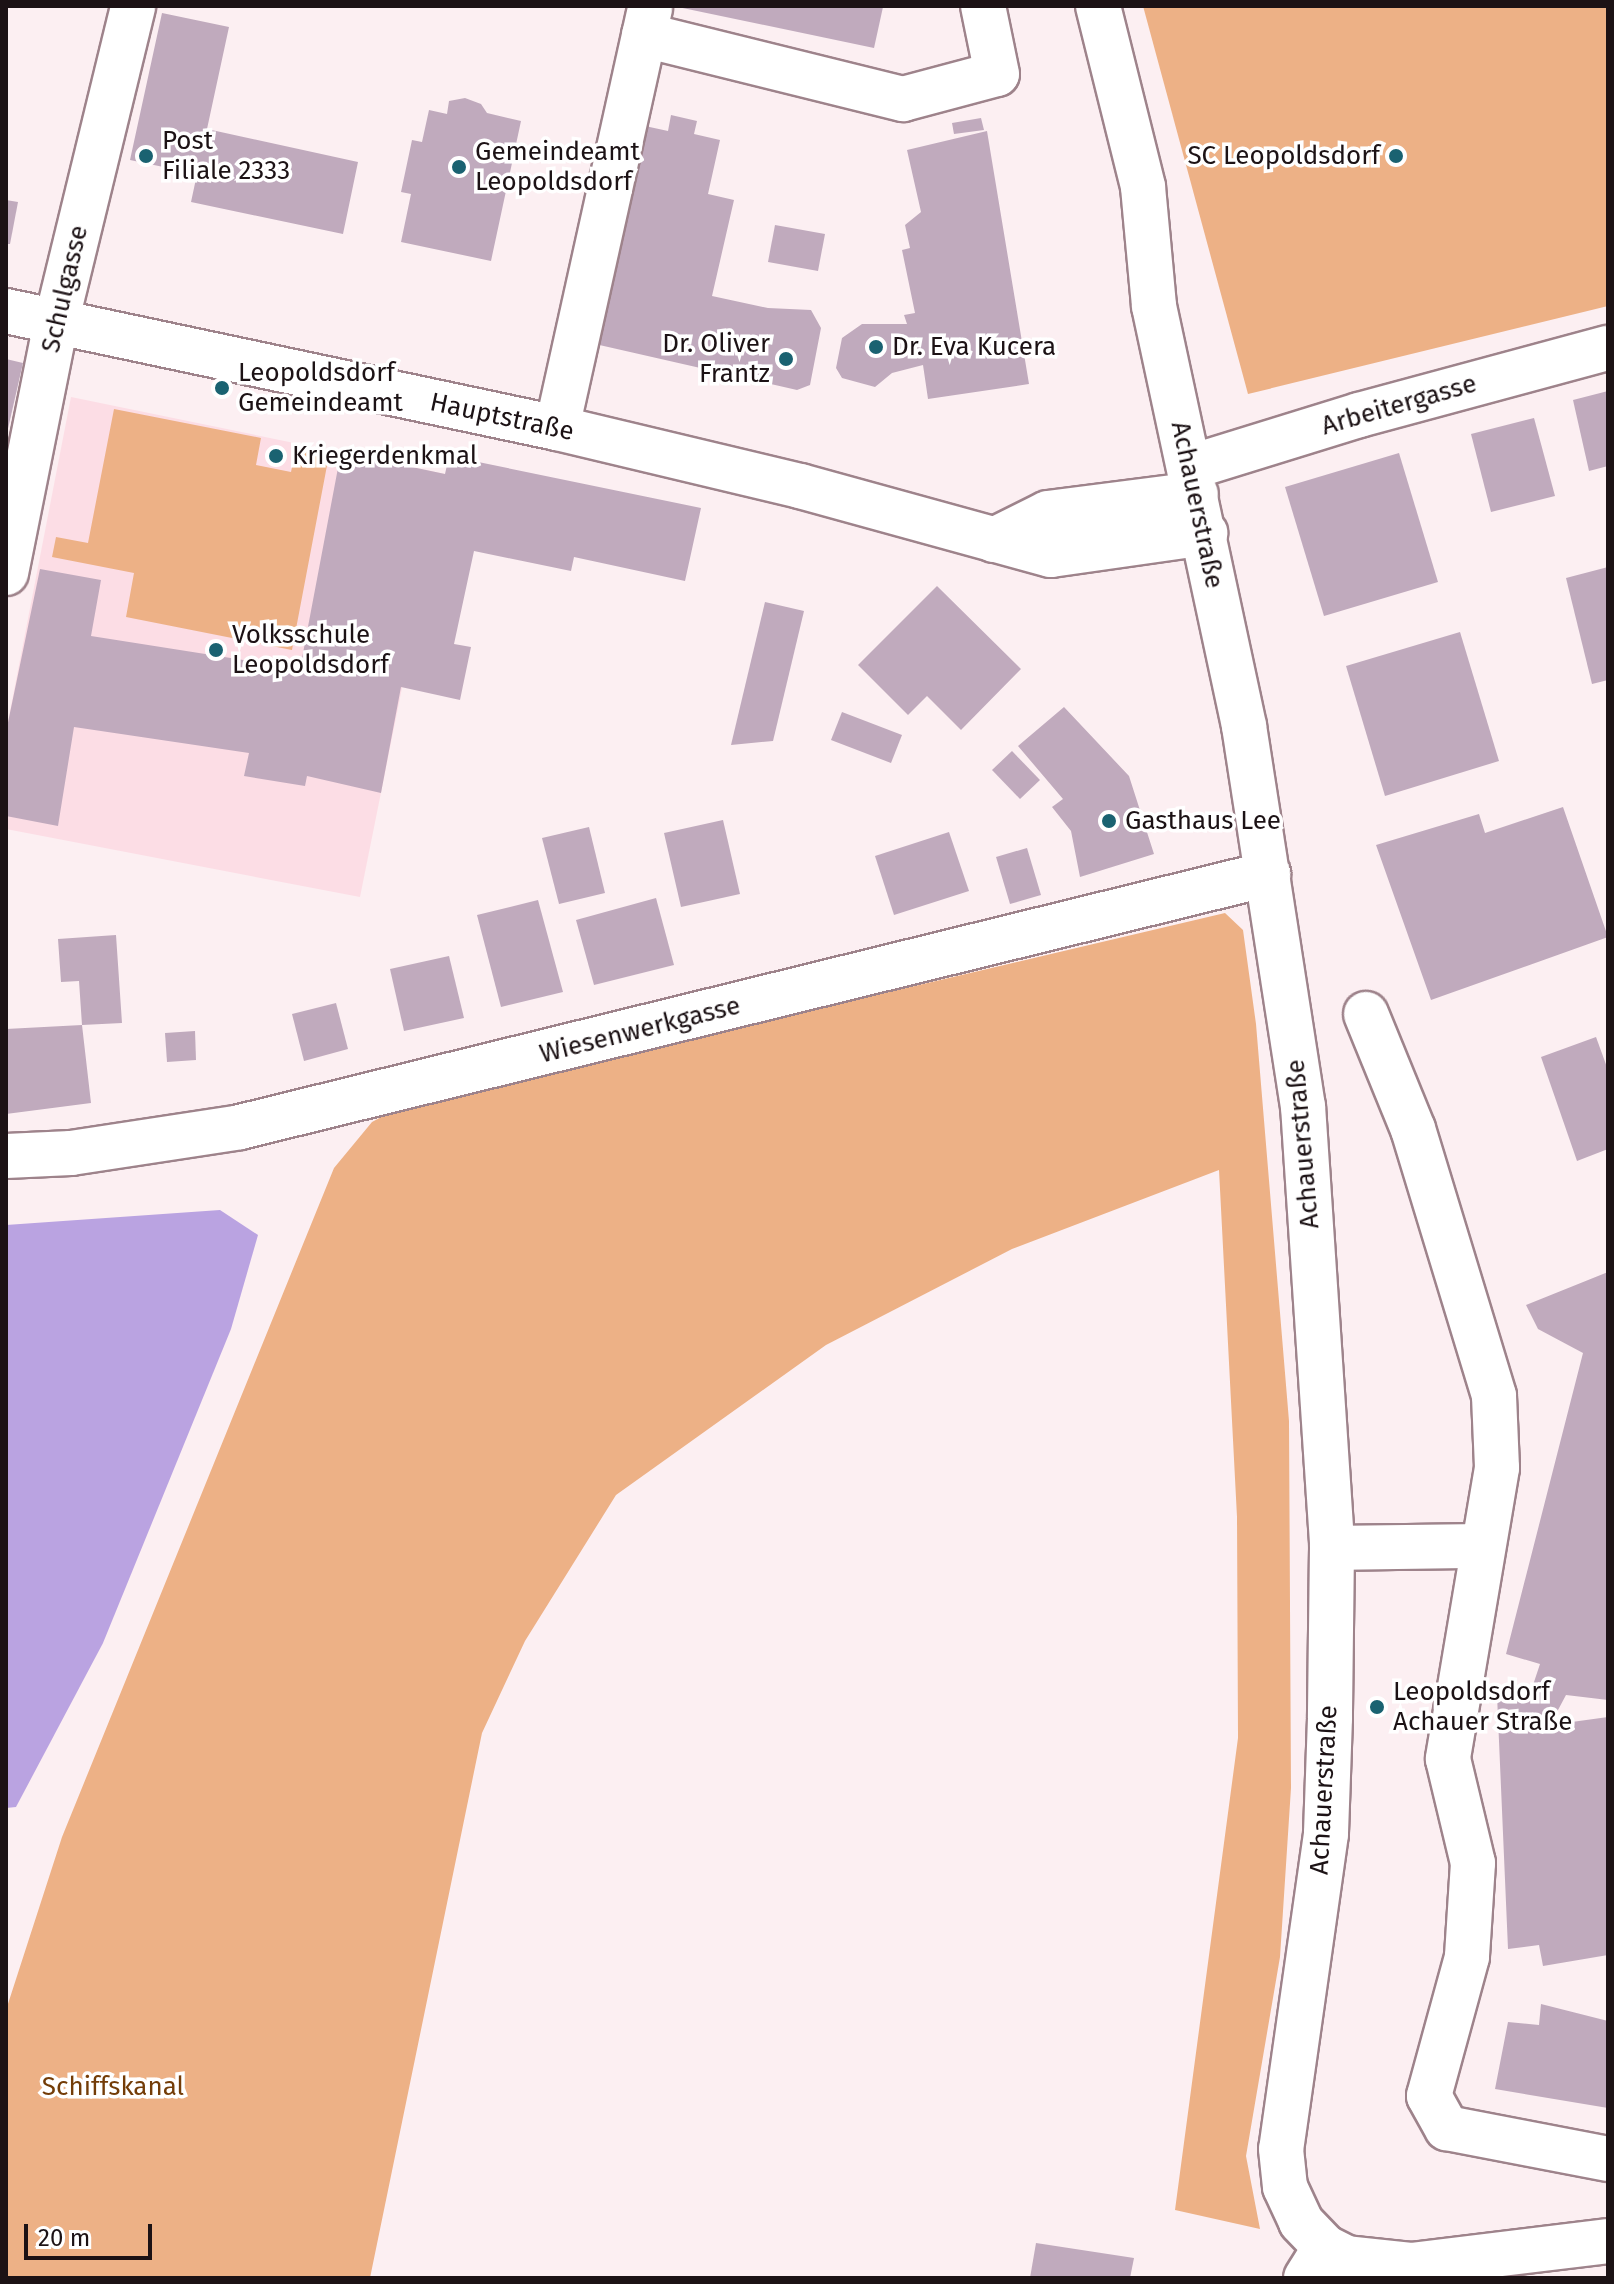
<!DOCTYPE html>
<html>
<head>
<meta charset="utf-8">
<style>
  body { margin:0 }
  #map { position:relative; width:1614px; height:2284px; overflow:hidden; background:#fceff2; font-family:"Fira Sans",sans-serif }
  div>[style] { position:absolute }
  .built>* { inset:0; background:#fcdde5 }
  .green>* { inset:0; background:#edb186 }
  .water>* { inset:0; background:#baa3e1 }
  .building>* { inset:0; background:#c0aabd }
  .roads { filter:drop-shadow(2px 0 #9e838b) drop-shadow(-2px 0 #9e838b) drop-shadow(0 2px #9e838b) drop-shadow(0 -2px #9e838b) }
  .minor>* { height:44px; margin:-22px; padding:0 22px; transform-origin:22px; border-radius:22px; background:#fff }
  .dots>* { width:22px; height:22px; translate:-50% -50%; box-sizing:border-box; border:4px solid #fff; border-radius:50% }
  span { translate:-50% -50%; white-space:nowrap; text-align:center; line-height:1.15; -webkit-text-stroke:7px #fff; paint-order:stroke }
  .poi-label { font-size:26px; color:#1c1215 }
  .left { translate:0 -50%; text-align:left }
  .right { translate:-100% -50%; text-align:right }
  .street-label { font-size:26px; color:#1c1215 }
  .park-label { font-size:26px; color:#733c07 }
  .frame { position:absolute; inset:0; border:8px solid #1c1215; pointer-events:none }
  .scale { position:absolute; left:24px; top:2224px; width:128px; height:36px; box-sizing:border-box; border:4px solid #1c1215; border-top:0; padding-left:10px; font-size:24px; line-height:28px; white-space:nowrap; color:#1c1215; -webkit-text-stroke:6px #fff; paint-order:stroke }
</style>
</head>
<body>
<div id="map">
  <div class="built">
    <div style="clip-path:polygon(71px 397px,445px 474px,360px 897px,6px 829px,6px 732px)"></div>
  </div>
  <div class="green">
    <div style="clip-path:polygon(1143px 6px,1608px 6px,1608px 306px,1248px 394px)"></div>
    <div style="clip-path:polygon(114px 409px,261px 438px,256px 465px,291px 472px,296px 448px,329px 455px,292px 650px,126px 617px,134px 573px,52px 557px,56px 537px,88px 543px)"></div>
    <div style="clip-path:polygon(1225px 913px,1243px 930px,1256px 1024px,1289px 1421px,1291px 1788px,1280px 1957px,1246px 2156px,1260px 2229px,1175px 2210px,1238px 1738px,1237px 1517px,1219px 1170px,1012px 1249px,826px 1345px,616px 1495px,525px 1641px,482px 1733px,370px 2278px,6px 2278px,6px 2010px,62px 1837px,334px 1168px,372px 1122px,400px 1107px)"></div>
  </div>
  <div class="water">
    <div style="clip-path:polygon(220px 1210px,258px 1235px,231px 1329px,103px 1643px,16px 1807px,6px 1808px,6px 1225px)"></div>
  </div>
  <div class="building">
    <div style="clip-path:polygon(673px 6px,878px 6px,883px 7px,874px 48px)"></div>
    <div style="clip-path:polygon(162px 13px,229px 27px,207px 129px,358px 162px,343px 234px,191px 202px,197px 174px,130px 160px)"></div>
    <div style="clip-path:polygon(465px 98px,481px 104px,487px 113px,521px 121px,491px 261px,401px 242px,411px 194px,401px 192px,412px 140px,422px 142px,429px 110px,447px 114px,449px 101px)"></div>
    <div style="clip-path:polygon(671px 115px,697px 121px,694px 134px,720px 140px,708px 194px,734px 200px,712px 296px,768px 308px,811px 310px,821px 328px,810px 385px,797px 390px,595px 344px,645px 126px,668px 131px)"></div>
    <div style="clip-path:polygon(981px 118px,984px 130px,954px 134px,952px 123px)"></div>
    <div style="clip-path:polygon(987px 131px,1029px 384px,928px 399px,923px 365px,892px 373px,875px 387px,842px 378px,836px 368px,842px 338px,862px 324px,907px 324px,904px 315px,915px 313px,902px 250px,910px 248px,905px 225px,921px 212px,907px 150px)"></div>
    <div style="clip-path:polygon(6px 200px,18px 202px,10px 244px,6px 244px)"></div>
    <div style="clip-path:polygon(775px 225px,825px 234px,818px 271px,768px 262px)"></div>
    <div style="clip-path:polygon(6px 359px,23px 363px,7px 433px,6px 433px)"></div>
    <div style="clip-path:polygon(1608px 391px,1608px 466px,1589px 471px,1573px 400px)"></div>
    <div style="clip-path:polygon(1534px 418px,1555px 496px,1491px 512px,1471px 434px)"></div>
    <div style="clip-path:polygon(341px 452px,445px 474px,449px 456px,701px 508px,685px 581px,574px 557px,571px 571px,474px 551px,454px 644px,471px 647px,460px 700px,401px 687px,381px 793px,307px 776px,305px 786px,244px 776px,249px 753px,74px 727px,58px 826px,6px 816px,6px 732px,40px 569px,101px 580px,91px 636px,300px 669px)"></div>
    <div style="clip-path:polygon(1399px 453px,1438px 582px,1324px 616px,1285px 487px)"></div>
    <div style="clip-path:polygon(1608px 567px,1608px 680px,1592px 684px,1566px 578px)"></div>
    <div style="clip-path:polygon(937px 586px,1021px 669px,961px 730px,927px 696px,908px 715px,858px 665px)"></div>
    <div style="clip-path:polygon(765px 602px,804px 611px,773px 741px,731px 745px)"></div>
    <div style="clip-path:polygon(1460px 632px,1499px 761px,1385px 796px,1346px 666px)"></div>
    <div style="clip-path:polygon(1064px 707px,1129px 776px,1154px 854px,1080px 877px,1071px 831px,1052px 807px,1063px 799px,1018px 746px)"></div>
    <div style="clip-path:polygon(842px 712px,902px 735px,891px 763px,831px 740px)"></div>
    <div style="clip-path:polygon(1012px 751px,1040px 780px,1020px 799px,992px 770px)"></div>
    <div style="clip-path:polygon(1563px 807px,1608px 937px,1431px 1000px,1376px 845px,1479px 814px,1485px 833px)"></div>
    <div style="clip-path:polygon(723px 820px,740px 894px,681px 907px,664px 833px)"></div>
    <div style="clip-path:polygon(589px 827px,605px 893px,559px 904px,542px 838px)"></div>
    <div style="clip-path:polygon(949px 832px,969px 891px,894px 915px,875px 856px)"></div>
    <div style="clip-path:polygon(1027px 848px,1041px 895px,1010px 904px,996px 857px)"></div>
    <div style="clip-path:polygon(656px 898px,674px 965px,594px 985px,576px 920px)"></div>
    <div style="clip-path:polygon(538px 900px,563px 992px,501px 1007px,477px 915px)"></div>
    <div style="clip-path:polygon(116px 935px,122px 1023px,82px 1025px,91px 1103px,6px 1114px,6px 1029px,82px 1025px,79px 981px,61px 982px,58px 939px)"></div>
    <div style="clip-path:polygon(449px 956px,464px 1018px,404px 1031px,390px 969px)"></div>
    <div style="clip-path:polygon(336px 1003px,348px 1049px,304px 1061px,292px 1014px)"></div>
    <div style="clip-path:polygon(195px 1031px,196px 1060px,167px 1062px,165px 1033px)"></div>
    <div style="clip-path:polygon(1596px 1037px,1608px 1070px,1608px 1149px,1577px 1161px,1541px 1057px)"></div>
    <div style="clip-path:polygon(1608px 1272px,1608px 1700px,1566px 1695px,1550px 1725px,1608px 1717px,1608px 1955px,1543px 1966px,1539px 1945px,1508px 1949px,1497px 1695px,1532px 1688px,1540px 1664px,1506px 1654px,1583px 1353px,1538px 1329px,1526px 1305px)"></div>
    <div style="clip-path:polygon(1541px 2004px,1608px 2021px,1608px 2108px,1495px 2089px,1508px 2022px,1539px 2025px)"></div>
    <div style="clip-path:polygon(1036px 2243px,1134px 2258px,1130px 2278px,1030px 2278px)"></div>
  </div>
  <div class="roads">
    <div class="minor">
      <div style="left:1098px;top:6px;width:187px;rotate:76deg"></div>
      <div style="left:1143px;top:187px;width:120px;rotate:84.7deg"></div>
      <div style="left:1154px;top:306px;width:430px;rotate:77.9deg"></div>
      <div style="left:1244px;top:726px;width:385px;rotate:81.2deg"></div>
      <div style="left:1303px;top:1106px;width:443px;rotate:86.2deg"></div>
      <div style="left:1332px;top:1548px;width:170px;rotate:90.7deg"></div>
      <div style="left:1330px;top:1718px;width:116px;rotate:92deg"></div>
      <div style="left:1326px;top:1834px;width:318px;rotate:98.1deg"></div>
      <div style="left:1281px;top:2149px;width:38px;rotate:84deg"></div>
      <div style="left:1285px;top:2187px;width:38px;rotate:65deg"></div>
      <div style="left:1301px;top:2222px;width:35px;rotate:46deg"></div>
      <div style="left:1325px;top:2247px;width:25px;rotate:27deg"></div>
      <div style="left:1347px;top:2258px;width:64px;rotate:6.2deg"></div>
      <div style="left:1411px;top:2265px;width:198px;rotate:-6.9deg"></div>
      <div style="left:644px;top:35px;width:267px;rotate:13.9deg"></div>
      <div style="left:903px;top:99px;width:97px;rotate:-14.9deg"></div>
      <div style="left:997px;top:74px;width:69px;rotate:-101.6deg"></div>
      <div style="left:6px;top:311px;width:563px;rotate:11.99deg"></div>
      <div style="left:557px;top:428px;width:250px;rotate:13.4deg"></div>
      <div style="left:800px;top:486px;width:260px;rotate:15.4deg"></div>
      <div style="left:1051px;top:555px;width:156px;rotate:-8.1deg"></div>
      <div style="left:557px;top:428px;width:430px;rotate:-77.5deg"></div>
      <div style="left:1191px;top:467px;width:176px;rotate:-17.2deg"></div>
      <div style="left:1359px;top:415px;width:258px;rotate:-15.1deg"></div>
      <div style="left:994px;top:540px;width:60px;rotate:-26.6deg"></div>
      <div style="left:1048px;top:513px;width:149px;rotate:-7.3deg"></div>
      <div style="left:6px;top:573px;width:255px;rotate:-78.7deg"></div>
      <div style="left:56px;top:323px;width:326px;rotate:-76.3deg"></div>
      <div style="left:1366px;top:1014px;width:124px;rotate:67.8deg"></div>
      <div style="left:1413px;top:1129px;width:279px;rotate:73.1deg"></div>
      <div style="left:1494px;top:1396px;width:72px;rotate:87.6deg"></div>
      <div style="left:1497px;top:1468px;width:295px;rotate:99.6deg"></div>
      <div style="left:1448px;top:1759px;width:107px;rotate:76.5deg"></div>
      <div style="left:1473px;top:1863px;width:94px;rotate:93.7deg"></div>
      <div style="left:1467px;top:1957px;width:144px;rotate:105.3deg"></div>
      <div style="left:1429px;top:2096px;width:37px;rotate:61deg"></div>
      <div style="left:1447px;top:2128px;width:164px;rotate:10.9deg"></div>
      <div style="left:6px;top:1156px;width:65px;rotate:-2.6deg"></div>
      <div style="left:71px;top:1153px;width:171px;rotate:-8.7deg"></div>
      <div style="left:240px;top:1127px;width:1059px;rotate:-13.83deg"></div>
      <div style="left:1332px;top:1548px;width:148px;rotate:-0.8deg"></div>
      <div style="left:1306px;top:2278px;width:36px;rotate:-58deg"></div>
    </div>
  </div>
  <div class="dots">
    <div style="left:146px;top:156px;background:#1a6271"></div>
    <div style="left:1396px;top:156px;background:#1a6271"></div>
    <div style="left:459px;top:167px;background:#1a6271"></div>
    <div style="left:876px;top:347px;background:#1a6271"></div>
    <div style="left:786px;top:359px;background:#1a6271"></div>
    <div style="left:222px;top:388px;background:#1a6271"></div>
    <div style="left:276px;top:456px;background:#1a6271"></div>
    <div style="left:216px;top:650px;background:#1a6271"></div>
    <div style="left:1109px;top:821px;background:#1a6271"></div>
    <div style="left:1377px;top:1707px;background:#1a6271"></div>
  </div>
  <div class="poi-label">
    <span class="left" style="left:162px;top:156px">Post<br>Filiale 2333</span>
    <span class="left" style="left:475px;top:167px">Gemeindeamt<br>Leopoldsdorf</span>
    <span class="right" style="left:1380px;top:156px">SC Leopoldsdorf</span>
    <span class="right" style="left:770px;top:359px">Dr. Oliver<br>Frantz</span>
    <span class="left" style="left:892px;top:347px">Dr. Eva Kucera</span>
    <span class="left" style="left:238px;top:388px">Leopoldsdorf<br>Gemeindeamt</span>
    <span class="left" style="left:292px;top:456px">Kriegerdenkmal</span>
    <span class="left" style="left:232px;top:650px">Volksschule<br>Leopoldsdorf</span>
    <span class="left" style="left:1125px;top:821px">Gasthaus Lee</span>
    <span class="left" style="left:1393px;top:1707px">Leopoldsdorf<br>Achauer Straße</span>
  </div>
  <div class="street-label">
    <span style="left:65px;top:289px;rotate:-77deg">Schulgasse</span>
    <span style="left:1399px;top:405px;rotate:-16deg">Arbeitergasse</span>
    <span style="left:502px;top:417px;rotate:12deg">Hauptstraße</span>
    <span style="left:1197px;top:505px;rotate:78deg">Achauerstraße</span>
    <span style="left:640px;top:1030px;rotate:-14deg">Wiesenwerkgasse</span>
    <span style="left:1303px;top:1144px;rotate:-95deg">Achauerstraße</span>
    <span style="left:1324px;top:1790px;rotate:-87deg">Achauerstraße</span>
  </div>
  <div class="park-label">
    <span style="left:113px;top:2087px">Schiffskanal</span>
  </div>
  <div class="frame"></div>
  <div class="scale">20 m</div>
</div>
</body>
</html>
